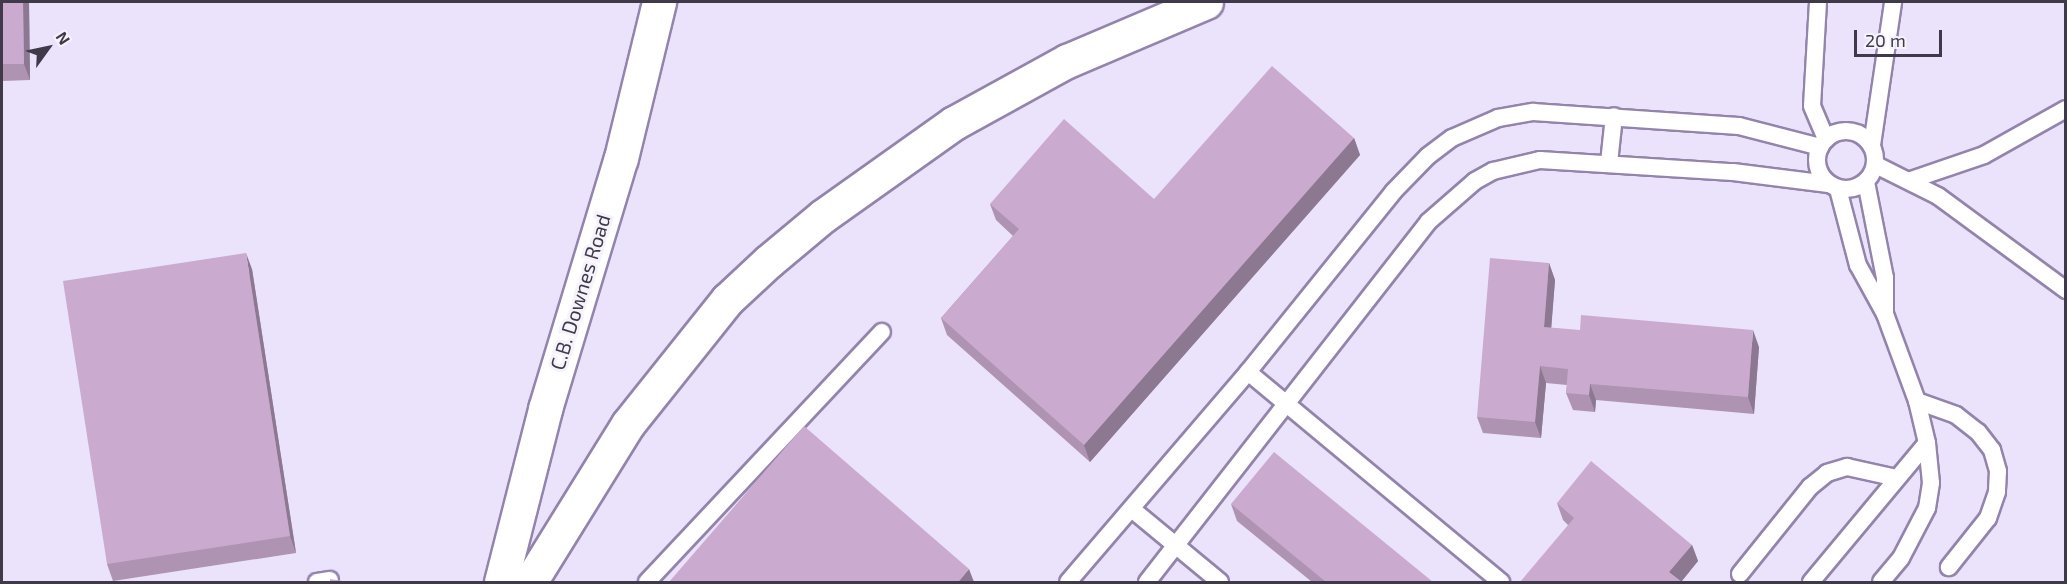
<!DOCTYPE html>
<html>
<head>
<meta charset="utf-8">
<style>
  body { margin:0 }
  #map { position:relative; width:2067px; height:584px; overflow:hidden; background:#ebe2fc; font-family:"Exo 2",sans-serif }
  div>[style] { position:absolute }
  .roads { filter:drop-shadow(2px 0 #9384ac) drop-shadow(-2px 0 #9384ac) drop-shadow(0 2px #9384ac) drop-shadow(0 -2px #9384ac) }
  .lane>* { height:16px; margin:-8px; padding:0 8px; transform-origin:8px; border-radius:8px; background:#fff }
  .lane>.ring { margin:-8px; padding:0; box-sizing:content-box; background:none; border:16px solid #fff; border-radius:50% }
  .secondary>* { height:33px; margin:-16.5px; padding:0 16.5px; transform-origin:16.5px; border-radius:16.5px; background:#fff }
  .wall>* { inset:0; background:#ae93b2 }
  .shaded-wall>* { inset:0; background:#8d7891 }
  .building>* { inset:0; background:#caabcf }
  span { translate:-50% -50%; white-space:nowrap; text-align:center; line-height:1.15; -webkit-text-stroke:6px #f6f3fb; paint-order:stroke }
  .street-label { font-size:20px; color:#3f394a }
  .frame { position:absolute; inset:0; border:3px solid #3f394a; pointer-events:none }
  .north { position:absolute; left:18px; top:18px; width:60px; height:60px; -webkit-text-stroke:4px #f6f3fb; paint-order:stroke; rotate:57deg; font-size:16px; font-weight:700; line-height:24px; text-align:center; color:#3f394a }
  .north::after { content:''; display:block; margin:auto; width:21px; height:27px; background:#3f394a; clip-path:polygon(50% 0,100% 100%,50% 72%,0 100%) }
  .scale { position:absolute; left:1854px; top:30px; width:88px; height:27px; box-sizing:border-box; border:3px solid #3f394a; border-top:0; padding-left:8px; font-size:18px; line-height:21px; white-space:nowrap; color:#3f394a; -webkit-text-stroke:4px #f6f3fb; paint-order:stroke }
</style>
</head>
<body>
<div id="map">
  <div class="roads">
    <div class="lane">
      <div style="left:1818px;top:2px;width:104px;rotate:93.3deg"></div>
      <div style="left:1812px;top:106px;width:36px;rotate:67deg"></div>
      <div class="ring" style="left:1817px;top:131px;width:42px;height:42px"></div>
      <div style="left:1872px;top:145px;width:145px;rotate:-81.6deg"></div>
      <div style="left:1609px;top:163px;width:47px;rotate:-83.9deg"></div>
      <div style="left:1876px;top:165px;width:69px;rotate:26.6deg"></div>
      <div style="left:1938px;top:196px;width:159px;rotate:36.3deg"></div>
      <div style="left:1911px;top:180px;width:77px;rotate:-18.9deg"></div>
      <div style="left:1984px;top:155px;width:94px;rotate:-29.3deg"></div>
      <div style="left:1866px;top:182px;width:98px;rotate:78.8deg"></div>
      <div style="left:1885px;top:278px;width:35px;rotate:90deg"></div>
      <div style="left:1838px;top:189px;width:79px;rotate:75.3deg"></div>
      <div style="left:1858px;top:265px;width:56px;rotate:61.1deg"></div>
      <div style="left:1885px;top:314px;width:93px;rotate:69.8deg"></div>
      <div style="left:1917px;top:401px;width:43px;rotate:76.6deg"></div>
      <div style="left:1927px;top:443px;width:40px;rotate:84.3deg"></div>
      <div style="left:1931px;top:483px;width:25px;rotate:99deg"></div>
      <div style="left:1927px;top:508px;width:56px;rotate:117.5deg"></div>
      <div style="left:1901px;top:558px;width:31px;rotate:130deg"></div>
      <div style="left:1248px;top:372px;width:329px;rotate:39.7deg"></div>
      <div style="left:1917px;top:401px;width:41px;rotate:19.7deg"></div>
      <div style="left:1956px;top:415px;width:28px;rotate:38deg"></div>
      <div style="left:1978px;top:432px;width:23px;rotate:52deg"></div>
      <div style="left:1992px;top:450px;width:22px;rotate:74deg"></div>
      <div style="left:1998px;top:471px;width:21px;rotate:93deg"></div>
      <div style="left:1997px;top:492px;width:28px;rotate:109deg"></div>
      <div style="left:1988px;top:518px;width:63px;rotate:128.5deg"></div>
      <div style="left:1133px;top:510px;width:113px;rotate:39.6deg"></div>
      <div style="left:1740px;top:574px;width:112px;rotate:-51.2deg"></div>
      <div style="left:1810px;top:487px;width:22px;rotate:-39deg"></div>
      <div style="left:1827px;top:473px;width:21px;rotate:-17deg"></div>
      <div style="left:1847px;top:467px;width:51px;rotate:12.4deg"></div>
      <div style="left:317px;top:582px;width:13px;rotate:-9deg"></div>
      <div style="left:647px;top:582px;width:343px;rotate:-46.8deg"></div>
      <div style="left:1068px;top:582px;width:277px;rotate:-49.4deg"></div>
      <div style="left:1248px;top:372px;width:231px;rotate:-51.1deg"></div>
      <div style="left:1393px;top:192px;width:50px;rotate:-45.8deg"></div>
      <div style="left:1428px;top:156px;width:30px;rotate:-37deg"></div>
      <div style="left:1452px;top:138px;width:50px;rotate:-23.5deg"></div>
      <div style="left:1498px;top:118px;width:36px;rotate:-10deg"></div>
      <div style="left:1533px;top:112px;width:206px;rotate:3.9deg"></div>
      <div style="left:1739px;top:126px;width:84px;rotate:14.5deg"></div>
      <div style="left:1147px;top:582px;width:457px;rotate:-52deg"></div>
      <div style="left:1428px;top:222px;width:62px;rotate:-41.1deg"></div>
      <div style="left:1475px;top:181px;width:21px;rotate:-29deg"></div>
      <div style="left:1493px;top:171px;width:48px;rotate:-13.2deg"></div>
      <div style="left:1540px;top:160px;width:193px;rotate:3.6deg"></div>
      <div style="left:1733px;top:172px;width:96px;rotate:7.2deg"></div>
      <div style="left:1811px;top:582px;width:181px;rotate:-50.2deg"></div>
    </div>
    <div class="secondary">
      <div style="left:501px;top:582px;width:179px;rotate:-75.7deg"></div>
      <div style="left:545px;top:409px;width:262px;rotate:-73.2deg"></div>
      <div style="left:621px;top:158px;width:161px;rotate:-76.3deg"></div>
      <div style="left:530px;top:582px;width:186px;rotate:-58.2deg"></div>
      <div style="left:628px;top:424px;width:159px;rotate:-51.4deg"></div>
      <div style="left:727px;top:300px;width:57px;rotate:-42.9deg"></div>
      <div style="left:769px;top:261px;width:70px;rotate:-39.8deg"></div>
      <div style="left:823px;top:216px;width:161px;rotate:-35.4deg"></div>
      <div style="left:954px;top:123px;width:129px;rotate:-28.8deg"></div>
      <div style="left:1067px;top:61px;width:151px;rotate:-23deg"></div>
    </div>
  </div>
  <div class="wall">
    <div style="clip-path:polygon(2px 2px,29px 2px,30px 80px,2px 81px)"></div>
    <div style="clip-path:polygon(1354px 138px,1360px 155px,1090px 462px,947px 335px,941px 318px,1013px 236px,996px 220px,990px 204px,1154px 199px)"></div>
    <div style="clip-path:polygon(1549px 263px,1555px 280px,1551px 328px,1759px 347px,1754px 414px,1596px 400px,1595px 412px,1573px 410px,1566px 393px,1567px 385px,1546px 383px,1541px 438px,1483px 433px,1477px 417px)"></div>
    <div style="clip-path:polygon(252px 269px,296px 553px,113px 581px,107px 564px)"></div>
    <div style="clip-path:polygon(1557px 503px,1692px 545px,1698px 561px,1681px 582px,1568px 525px,1563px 520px)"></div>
    <div style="clip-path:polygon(1231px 504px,1433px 582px,1312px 582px,1237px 521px)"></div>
  </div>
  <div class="shaded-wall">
    <div style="clip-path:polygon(23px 2px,29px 2px,30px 80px,24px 64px)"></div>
    <div style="clip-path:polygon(1354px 138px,1360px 155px,1090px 462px,1084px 445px)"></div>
    <div style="clip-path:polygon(246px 253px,252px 269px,296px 553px,290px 536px)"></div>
    <div style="clip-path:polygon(1549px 263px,1555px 280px,1550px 344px,1544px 327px)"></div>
    <div style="clip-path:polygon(1753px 330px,1759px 347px,1754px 414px,1748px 397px)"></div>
    <div style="clip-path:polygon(1540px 366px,1546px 383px,1541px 438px,1535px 422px)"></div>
    <div style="clip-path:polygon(1590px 384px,1596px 400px,1595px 412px,1589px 395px)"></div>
    <div style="clip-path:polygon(1692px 545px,1698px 561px,1681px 582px,1669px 572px)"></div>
    <div style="clip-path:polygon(969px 569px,974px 582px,958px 582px)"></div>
  </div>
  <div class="building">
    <div style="clip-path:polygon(2px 2px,23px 2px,24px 64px,2px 64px)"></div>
    <div style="clip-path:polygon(1272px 66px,1354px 138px,1084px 445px,941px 318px,1019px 229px,990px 204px,1064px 119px,1154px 199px)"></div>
    <div style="clip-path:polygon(246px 253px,290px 536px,107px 564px,63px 281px)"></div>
    <div style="clip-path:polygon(1490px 258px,1549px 263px,1544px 327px,1580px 330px,1581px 315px,1753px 330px,1748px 397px,1590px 384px,1589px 395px,1566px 393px,1568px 369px,1540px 366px,1535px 422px,1477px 417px)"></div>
    <div style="clip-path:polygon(804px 426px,969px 569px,958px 582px,669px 582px)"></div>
    <div style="clip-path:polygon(1274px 452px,1433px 582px,1326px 582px,1231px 504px)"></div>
    <div style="clip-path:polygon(1591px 461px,1692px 545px,1669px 572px,1682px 582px,1520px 582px,1574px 518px,1557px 503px)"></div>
    <div style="clip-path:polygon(330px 579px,349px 582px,330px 582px)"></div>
  </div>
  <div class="street-label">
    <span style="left:580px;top:292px;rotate:-73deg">C.B. Downes Road</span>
  </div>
  <div class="frame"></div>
  <div class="north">N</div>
  <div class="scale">20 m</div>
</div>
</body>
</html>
